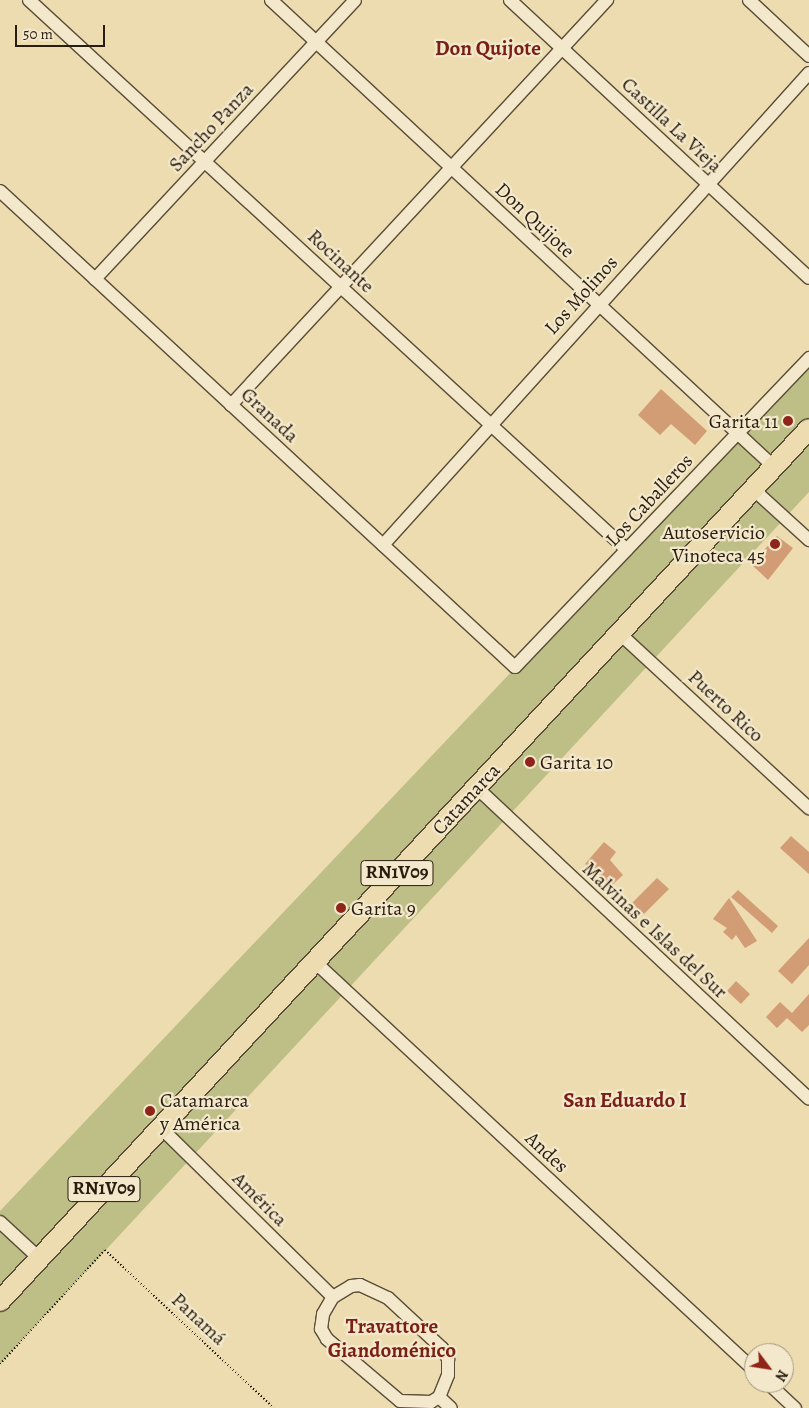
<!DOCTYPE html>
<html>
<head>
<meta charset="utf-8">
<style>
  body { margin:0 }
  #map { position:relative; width:809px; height:1408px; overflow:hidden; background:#ecdcaf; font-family:Alegreya,serif }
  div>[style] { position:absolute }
  .green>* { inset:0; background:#bdbf87 }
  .building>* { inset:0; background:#d29c75 }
  .path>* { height:2px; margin-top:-1px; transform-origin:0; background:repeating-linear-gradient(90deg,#291d0f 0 1px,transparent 0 3.5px) }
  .roads { filter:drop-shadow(1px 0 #5a4d37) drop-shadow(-1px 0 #5a4d37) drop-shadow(0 1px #5a4d37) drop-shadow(0 -1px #5a4d37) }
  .minor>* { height:12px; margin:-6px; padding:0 6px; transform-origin:6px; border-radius:6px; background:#f3e8cb }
  .primary>* { height:20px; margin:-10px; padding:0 10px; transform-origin:10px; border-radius:10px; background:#ecdcaf }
  .dots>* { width:14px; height:14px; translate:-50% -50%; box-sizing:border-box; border:2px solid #f3e8cb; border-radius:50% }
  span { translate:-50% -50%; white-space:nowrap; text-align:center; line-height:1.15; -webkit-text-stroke:4.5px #f3e8cb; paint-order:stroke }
  .shield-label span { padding:1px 4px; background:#f3e8cb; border:1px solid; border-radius:4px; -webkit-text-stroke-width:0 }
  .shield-label { font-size:19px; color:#291d0f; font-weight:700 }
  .street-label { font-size:20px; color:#291d0f }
  .poi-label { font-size:20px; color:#291d0f }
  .right { translate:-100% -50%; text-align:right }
  .left { translate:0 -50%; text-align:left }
  .neighbourhood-label { font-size:21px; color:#7a1f14; font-weight:700 }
  .north { position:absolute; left:744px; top:1343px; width:50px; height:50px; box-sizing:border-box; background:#f3e8cb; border:1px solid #a29780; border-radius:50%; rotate:121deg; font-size:14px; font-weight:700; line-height:20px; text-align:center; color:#291d0f }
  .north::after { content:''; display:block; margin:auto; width:18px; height:22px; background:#8f2418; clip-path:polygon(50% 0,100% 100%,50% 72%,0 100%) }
  .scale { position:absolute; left:15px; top:25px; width:90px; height:22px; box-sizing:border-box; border:2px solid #291d0f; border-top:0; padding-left:6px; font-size:15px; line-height:18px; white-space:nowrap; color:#291d0f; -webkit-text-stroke:4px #f3e8cb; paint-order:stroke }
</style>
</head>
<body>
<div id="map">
  <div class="green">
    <div style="clip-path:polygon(809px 358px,809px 492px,0 1364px,0 1211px)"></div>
  </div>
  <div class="building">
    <div style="clip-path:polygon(661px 389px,707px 431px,695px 445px,671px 424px,660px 435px,638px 415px)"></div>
    <div style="clip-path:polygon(777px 536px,793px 548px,768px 580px,751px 564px)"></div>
    <div style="clip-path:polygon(791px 836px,809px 852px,809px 874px,780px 848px)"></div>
    <div style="clip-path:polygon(604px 842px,616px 852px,610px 860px,623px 875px,611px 886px,585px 864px)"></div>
    <div style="clip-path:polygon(657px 878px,669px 889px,644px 914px,632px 903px)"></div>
    <div style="clip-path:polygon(738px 890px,778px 926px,772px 933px,731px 897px)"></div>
    <div style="clip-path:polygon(729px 898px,757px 941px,745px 948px,736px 935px,732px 940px,723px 932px,727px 928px,713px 919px)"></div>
    <div style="clip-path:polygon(809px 938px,809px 965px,792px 984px,778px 971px)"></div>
    <div style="clip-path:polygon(736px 981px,750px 994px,741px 1004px,727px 991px)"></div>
    <div style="clip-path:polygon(809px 994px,809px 1025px,802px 1032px,787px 1018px,777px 1028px,766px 1017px,780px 1002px,792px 1013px)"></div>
  </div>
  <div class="path">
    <div style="left:0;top:1364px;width:155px;rotate:-47.4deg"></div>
    <div style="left:105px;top:1250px;width:231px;rotate:43.1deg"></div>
  </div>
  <div class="roads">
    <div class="minor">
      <div style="left:29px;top:0;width:812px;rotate:42.61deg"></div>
      <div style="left:271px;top:0;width:686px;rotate:42.87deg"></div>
      <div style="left:510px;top:0;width:408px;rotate:42.9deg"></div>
      <div style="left:749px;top:0;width:82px;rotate:43deg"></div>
      <div style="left:0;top:191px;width:701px;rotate:42.75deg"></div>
      <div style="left:515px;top:667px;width:427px;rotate:-46.4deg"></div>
      <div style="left:95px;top:279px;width:381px;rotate:-47deg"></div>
      <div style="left:231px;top:405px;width:553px;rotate:-47.13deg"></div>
      <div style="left:753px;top:489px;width:76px;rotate:42.3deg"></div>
      <div style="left:383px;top:545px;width:636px;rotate:-47.93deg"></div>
      <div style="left:618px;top:632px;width:260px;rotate:42.7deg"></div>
      <div style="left:476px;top:787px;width:456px;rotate:43.1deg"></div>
      <div style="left:315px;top:962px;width:599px;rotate:42.9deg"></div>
      <div style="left:161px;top:1128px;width:241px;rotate:44.5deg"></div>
      <div style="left:0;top:1222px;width:54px;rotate:42.8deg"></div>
      <div style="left:360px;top:1285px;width:31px;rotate:25deg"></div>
      <div style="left:388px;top:1298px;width:74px;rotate:42.8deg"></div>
      <div style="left:442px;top:1348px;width:13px;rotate:61deg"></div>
      <div style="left:448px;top:1359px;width:16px;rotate:90deg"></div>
      <div style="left:448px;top:1375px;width:24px;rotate:112deg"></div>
      <div style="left:439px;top:1397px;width:9px;rotate:148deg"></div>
      <div style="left:431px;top:1402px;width:31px;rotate:-178deg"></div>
      <div style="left:400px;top:1401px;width:96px;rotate:-139.7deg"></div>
      <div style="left:327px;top:1339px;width:12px;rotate:-121deg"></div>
      <div style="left:321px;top:1329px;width:15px;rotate:-82deg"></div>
      <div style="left:323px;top:1314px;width:20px;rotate:-60deg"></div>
      <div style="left:333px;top:1297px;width:21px;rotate:-31deg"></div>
      <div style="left:351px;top:1286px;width:9px;rotate:-6deg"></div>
      <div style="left:768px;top:1383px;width:37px;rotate:43deg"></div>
      <div style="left:439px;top:1397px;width:16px;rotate:43deg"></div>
    </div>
    <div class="primary">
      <div style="left:0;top:1301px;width:1189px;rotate:-47.15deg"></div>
    </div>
  </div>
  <div class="dots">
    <div style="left:788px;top:421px;background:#8f2418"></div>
    <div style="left:775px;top:544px;background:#8f2418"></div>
    <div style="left:530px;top:762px;background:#8f2418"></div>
    <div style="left:341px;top:908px;background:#8f2418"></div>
    <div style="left:150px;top:1111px;background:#8f2418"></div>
  </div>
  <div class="shield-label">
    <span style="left:397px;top:873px">RN1V09</span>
    <span style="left:104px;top:1189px">RN1V09</span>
  </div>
  <div class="street-label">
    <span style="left:672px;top:125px;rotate:43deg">Castilla La Vieja</span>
    <span style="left:211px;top:127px;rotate:-47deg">Sancho Panza</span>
    <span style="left:535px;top:220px;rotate:43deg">Don Quijote</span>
    <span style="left:341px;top:261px;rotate:43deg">Rocinante</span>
    <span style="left:581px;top:295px;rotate:-48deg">Los Molinos</span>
    <span style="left:270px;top:415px;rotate:43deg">Granada</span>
    <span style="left:649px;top:500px;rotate:-47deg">Los Caballeros</span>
    <span style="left:726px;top:706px;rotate:43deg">Puerto Rico</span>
    <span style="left:466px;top:799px;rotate:-47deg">Catamarca</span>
    <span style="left:655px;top:930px;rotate:43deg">Malvinas e Islas del Sur</span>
    <span style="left:547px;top:1152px;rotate:43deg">Andes</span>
    <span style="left:260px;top:1199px;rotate:45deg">América</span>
    <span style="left:199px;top:1319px;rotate:43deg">Panamá</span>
  </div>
  <div class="poi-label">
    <span class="right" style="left:778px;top:421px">Garita 11</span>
    <span class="right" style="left:765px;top:544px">Autoservicio<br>Vinoteca 45</span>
    <span class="left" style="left:540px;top:762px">Garita 10</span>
    <span class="left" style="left:351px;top:908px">Garita 9</span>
    <span class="left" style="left:160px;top:1112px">Catamarca<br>y América</span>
  </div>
  <div class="neighbourhood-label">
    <span style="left:488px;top:48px">Don Quijote</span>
    <span style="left:625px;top:1100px">San Eduardo I</span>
    <span style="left:392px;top:1338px">Travattore<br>Giandoménico</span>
  </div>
  <div class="north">N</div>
  <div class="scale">50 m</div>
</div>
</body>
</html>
